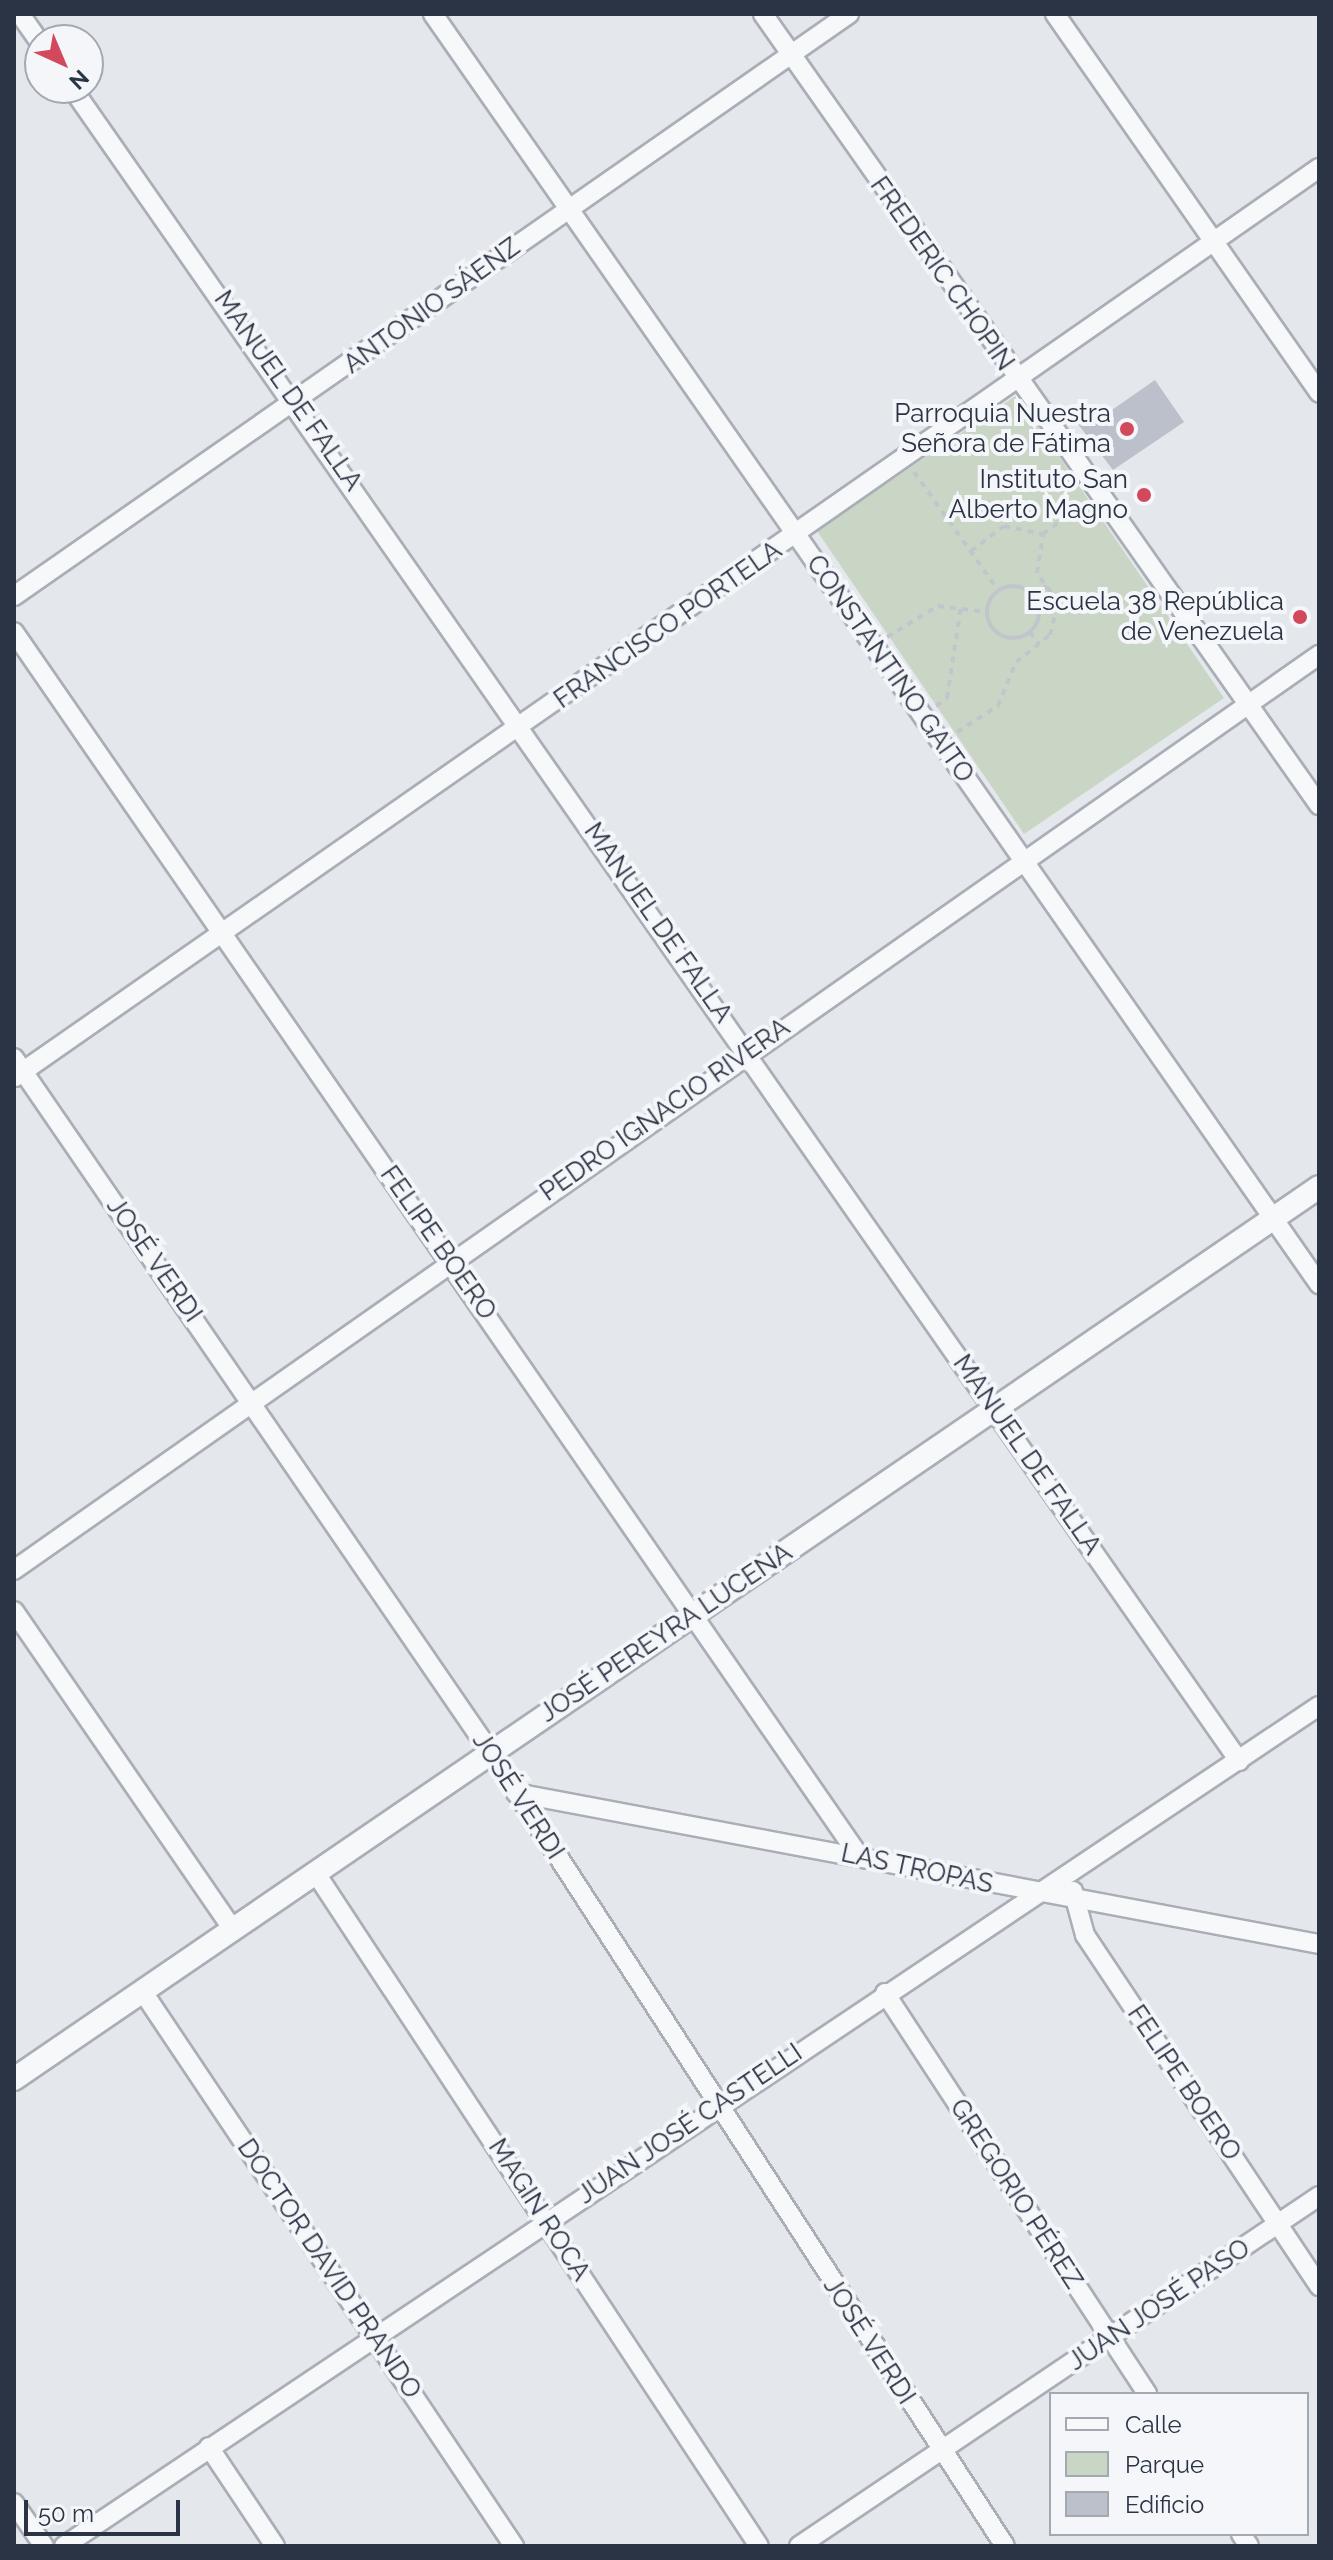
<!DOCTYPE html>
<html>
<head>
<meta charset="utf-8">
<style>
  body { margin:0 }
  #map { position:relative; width:1333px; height:2560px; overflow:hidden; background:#e4e7ec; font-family:Raleway,sans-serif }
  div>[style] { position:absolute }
  .green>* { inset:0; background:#c9d6c5 }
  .building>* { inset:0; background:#bbc0ca }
  .path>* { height:4px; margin-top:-2px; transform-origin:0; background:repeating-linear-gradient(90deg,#c2c5cb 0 6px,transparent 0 12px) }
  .path>.ring { margin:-2px; padding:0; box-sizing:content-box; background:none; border:4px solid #c2c5cb; border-radius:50% }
  .roads { filter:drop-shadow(2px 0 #a9aeb7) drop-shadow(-2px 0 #a9aeb7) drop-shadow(0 2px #a9aeb7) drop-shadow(0 -2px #a9aeb7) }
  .minor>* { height:18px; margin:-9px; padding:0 9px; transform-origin:9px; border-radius:9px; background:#f7f8fa }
  .tertiary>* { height:22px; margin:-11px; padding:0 11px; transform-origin:11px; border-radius:11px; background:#f7f8fa }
  .dots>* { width:22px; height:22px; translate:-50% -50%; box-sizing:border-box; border:4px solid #f4f6f9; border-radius:50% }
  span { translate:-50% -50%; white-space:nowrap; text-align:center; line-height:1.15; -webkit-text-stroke:8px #f4f6f9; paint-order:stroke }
  .street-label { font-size:26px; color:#2b3445 }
  .poi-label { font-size:26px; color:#2b3445 }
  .right { translate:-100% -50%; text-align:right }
  .frame { position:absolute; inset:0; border:16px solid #2b3445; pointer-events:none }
  .legend { position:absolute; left:1049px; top:2392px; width:260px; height:144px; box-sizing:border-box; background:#f4f6f9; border:2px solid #a4a8b1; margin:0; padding:10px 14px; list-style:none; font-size:24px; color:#2b3445 }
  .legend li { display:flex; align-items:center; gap:16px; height:40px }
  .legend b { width:40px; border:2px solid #a4a8b1 }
  .north { position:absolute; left:24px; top:24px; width:80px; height:80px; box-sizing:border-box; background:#f4f6f9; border:2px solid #a4a8b1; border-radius:50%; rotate:136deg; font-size:22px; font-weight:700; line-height:32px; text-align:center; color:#2b3445 }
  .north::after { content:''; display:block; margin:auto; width:28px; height:36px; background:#d1495b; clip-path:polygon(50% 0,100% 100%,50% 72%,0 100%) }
  .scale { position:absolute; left:24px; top:2500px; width:156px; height:36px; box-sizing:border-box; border:4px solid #2b3445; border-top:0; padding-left:10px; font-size:24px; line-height:28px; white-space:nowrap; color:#2b3445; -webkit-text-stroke:6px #f4f6f9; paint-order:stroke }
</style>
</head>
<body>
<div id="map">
  <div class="green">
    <div style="clip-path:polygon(1017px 395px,1224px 698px,1024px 834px,817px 531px)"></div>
  </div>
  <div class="building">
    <div style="clip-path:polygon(1155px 380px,1184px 422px,1113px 470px,1078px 424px,1091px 415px,1096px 421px)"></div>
  </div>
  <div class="path">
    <div style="left:914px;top:472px;width:146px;rotate:54.5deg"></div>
    <div style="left:971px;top:551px;width:41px;rotate:-37.1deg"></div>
    <div style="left:1004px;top:526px;width:40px;rotate:12deg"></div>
    <div class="ring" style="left:987px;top:586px;width:48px;height:48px"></div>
    <div style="left:1033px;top:596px;width:17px;rotate:-36deg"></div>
    <div style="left:1030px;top:632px;width:15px;rotate:53deg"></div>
    <div style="left:887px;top:637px;width:60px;rotate:-31.3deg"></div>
    <div style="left:938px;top:606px;width:49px;rotate:7deg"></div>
    <div style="left:936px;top:706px;width:14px;rotate:-36deg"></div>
    <div style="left:947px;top:698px;width:92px;rotate:-81.3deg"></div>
    <div style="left:957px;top:732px;width:49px;rotate:-32.4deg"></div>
    <div style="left:998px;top:706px;width:48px;rotate:-67.8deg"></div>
    <div style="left:1016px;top:662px;width:43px;rotate:-38.5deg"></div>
    <div style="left:1050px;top:635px;width:34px;rotate:-76deg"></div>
    <div style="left:1058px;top:602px;width:36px;rotate:-126deg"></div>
    <div style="left:1037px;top:573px;width:39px;rotate:-81deg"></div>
    <div style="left:1043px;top:534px;width:51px;rotate:-36.2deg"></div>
  </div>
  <div class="roads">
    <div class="minor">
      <div style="left:20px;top:14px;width:35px;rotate:55deg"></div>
      <div style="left:433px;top:14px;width:1549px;rotate:55.1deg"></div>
      <div style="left:763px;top:14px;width:967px;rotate:54.9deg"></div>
      <div style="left:1055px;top:14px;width:462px;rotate:55.1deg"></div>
      <div style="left:72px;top:88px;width:2040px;rotate:55.1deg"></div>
      <div style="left:14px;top:596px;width:1018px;rotate:-34.88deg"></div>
      <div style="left:14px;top:632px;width:1487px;rotate:55.38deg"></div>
      <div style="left:14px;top:1058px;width:843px;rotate:55.54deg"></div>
      <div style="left:491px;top:1753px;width:945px;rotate:57.05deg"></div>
      <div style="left:15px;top:1077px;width:1590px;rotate:-34.88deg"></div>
      <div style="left:14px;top:1570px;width:1594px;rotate:-35.04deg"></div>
      <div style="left:14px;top:1611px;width:388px;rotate:55.5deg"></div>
      <div style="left:516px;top:1793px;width:817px;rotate:10.65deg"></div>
      <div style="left:317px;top:1875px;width:803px;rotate:56.63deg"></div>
      <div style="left:1073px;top:1891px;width:46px;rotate:74.7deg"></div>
      <div style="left:1085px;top:1935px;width:422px;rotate:56.3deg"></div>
      <div style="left:143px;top:1992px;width:667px;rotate:56.19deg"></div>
      <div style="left:885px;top:1993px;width:479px;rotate:56.8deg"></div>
      <div style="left:209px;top:2447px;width:119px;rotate:56.3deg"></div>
      <div style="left:14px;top:2503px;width:52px;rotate:55.1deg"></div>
      <div style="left:1241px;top:2534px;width:14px;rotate:56deg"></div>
      <div style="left:64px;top:2546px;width:1510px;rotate:-33.8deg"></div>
      <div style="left:799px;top:2546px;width:627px;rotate:-33.94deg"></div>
    </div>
    <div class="tertiary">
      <div style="left:14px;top:2079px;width:1581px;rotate:-34.35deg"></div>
    </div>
  </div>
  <div class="dots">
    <div style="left:1127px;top:429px;background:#d1495b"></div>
    <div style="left:1144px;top:495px;background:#d1495b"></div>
    <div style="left:1300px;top:617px;background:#d1495b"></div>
  </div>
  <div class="street-label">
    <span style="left:942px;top:274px;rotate:55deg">FREDERIC CHOPIN</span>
    <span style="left:432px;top:306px;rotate:-36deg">ANTONIO SÁENZ</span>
    <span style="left:288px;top:391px;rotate:55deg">MANUEL DE FALLA</span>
    <span style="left:668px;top:625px;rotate:-35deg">FRANCISCO PORTELA</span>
    <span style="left:890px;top:669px;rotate:55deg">CONSTANTINO GAITO</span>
    <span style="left:658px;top:923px;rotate:55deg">MANUEL DE FALLA</span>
    <span style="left:665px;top:1110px;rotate:-35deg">PEDRO IGNACIO RIVERA</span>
    <span style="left:438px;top:1243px;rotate:55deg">FELIPE BOERO</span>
    <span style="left:154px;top:1260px;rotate:55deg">JOSÉ VERDI</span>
    <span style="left:1027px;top:1455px;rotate:55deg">MANUEL DE FALLA</span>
    <span style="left:666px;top:1633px;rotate:-34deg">JOSÉ PEREYRA LUCENA</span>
    <span style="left:518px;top:1796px;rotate:57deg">JOSÉ VERDI</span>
    <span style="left:917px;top:1869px;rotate:12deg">LAS TROPAS</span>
    <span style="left:1184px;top:2083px;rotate:56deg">FELIPE BOERO</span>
    <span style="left:690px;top:2124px;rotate:-34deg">JUAN JOSÉ CASTELLI</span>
    <span style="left:1016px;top:2194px;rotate:57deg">GREGORIO PÉREZ</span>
    <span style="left:539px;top:2210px;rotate:57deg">MAGIN ROCA</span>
    <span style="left:329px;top:2269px;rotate:56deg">DOCTOR DAVID PRANDO</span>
    <span style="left:1159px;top:2305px;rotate:-34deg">JUAN JOSÉ PASO</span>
    <span style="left:869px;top:2341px;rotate:57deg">JOSÉ VERDI</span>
  </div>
  <div class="poi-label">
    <span class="right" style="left:1111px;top:429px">Parroquia Nuestra<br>Señora de Fátima</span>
    <span class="right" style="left:1128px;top:495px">Instituto San<br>Alberto Magno</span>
    <span class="right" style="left:1284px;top:617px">Escuela 38 República<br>de Venezuela</span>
  </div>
  <div class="frame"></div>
  <ul class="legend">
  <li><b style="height:10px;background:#f7f8fa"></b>Calle</li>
  <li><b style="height:22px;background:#c9d6c5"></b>Parque</li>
  <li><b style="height:22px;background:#bbc0ca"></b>Edificio</li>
  </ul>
  <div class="north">N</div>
  <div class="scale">50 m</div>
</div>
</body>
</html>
